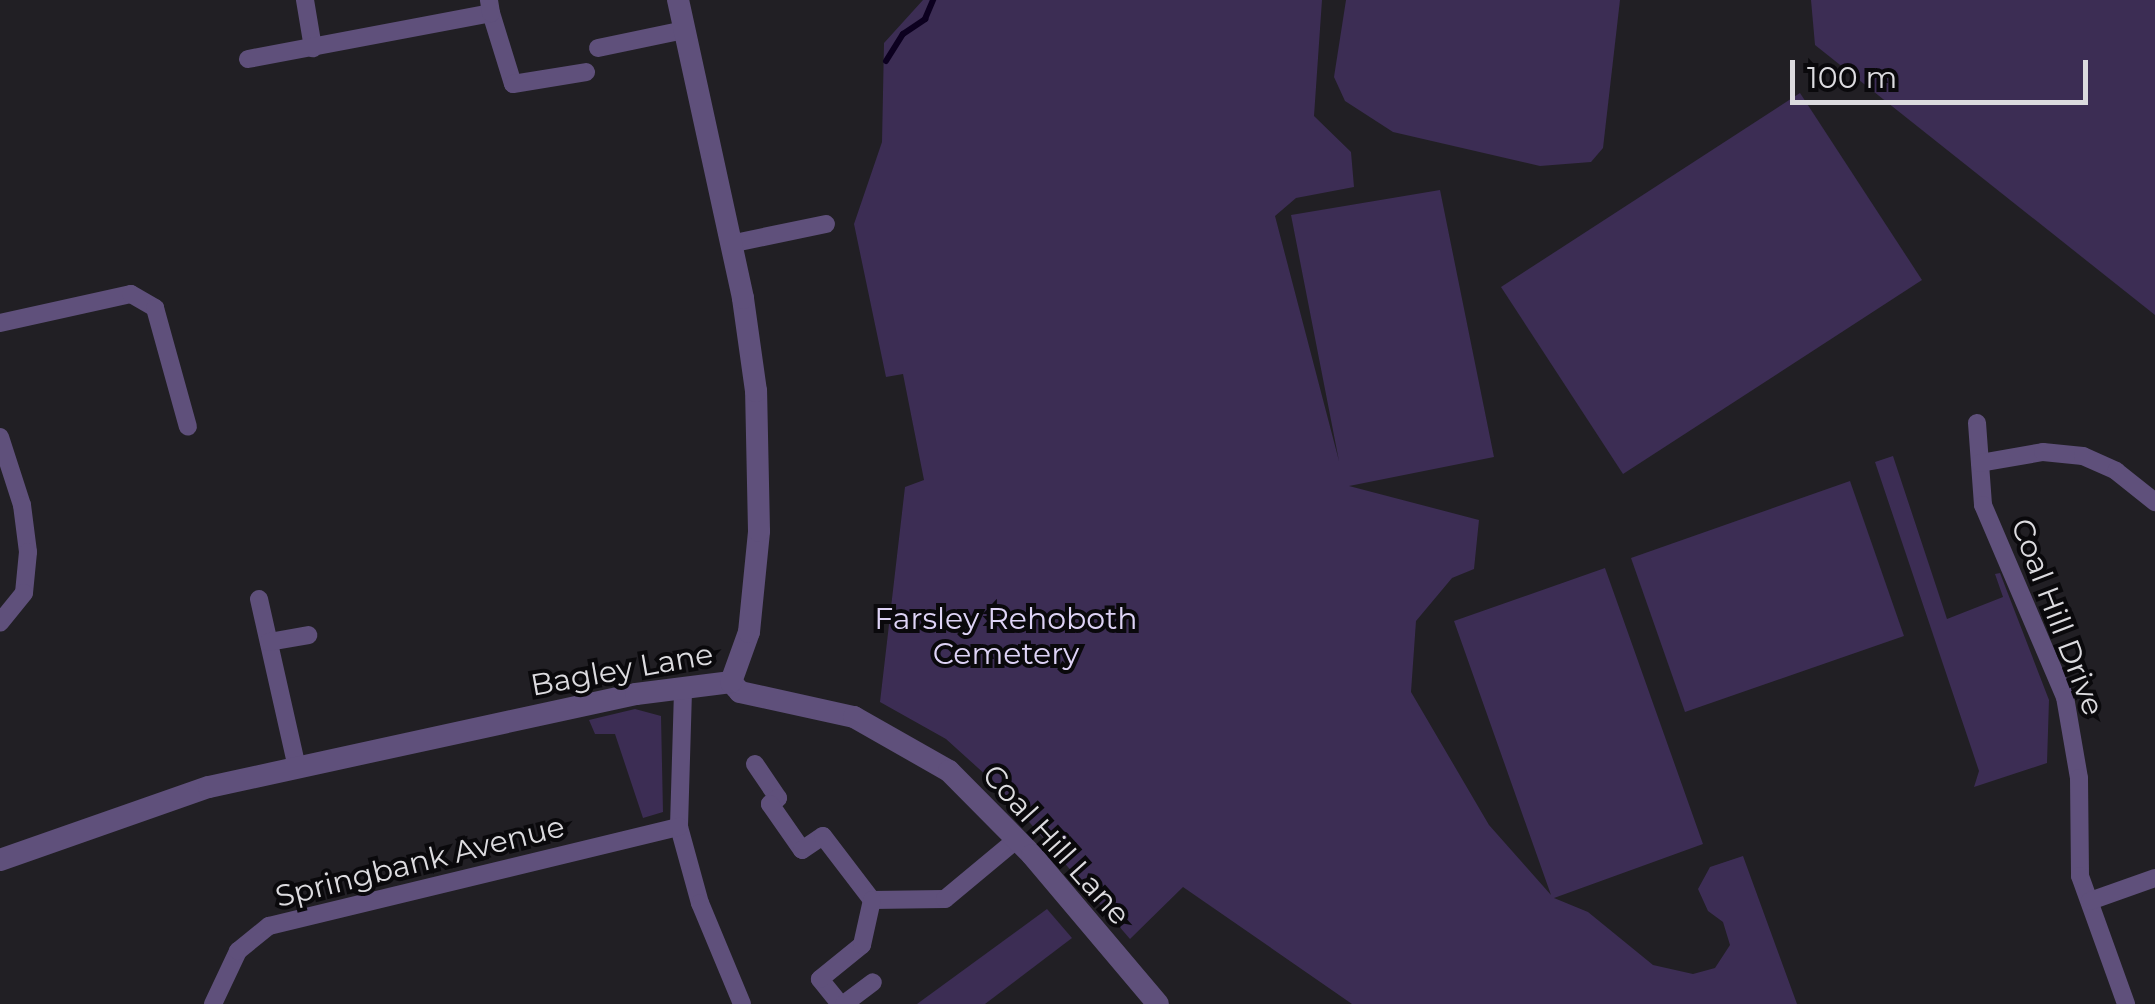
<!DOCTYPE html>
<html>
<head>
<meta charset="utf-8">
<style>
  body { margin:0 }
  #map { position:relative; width:2155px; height:1004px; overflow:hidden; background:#211f24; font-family:Montserrat,sans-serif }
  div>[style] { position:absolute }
  .green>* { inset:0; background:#3c2d54 }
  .stream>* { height:6px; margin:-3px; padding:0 3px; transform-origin:3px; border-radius:3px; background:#0c001f }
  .minor>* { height:18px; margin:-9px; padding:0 9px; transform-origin:9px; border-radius:9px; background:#5f507b }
  .tertiary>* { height:22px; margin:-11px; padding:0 11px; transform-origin:11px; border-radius:11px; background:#5f507b }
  span { translate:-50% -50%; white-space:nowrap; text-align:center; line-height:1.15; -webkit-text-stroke:8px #0a090c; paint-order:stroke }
  .street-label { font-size:30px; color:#dcdbdf }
  .park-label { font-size:30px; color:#ded3f6 }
  .scale { position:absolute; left:1790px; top:60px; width:298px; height:45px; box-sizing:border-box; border:5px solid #dcdbdf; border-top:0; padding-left:12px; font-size:30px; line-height:35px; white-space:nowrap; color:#dcdbdf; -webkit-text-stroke:8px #0a090c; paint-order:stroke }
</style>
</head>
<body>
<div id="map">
  <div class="green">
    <div style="clip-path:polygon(923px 0,1322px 0,1314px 116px,1351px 152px,1354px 187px,1296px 198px,1275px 216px,1339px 461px,1291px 215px,1440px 190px,1494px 457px,1349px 486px,1479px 520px,1474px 569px,1452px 578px,1416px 621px,1411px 692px,1489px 825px,1551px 895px,1454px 621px,1605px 568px,1703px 844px,1554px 898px,1588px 912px,1653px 965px,1693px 974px,1715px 968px,1730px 945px,1723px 922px,1708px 911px,1698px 889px,1710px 867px,1743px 856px,1797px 1004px,1352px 1004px,1183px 887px,1130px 939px,998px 786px,946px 739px,880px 702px,905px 487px,924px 480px,903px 374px,886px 377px,854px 224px,882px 142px,884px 43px)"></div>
    <div style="clip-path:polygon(1346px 0,1620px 0,1603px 148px,1591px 162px,1540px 166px,1393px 132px,1345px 101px,1334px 77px)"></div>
    <div style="clip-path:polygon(1811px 0,2155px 0,2155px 315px,1815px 45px)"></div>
    <div style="clip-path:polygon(1800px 93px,1922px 280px,1623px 474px,1501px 287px)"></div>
    <div style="clip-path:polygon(1893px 456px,1947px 619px,2003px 597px,1995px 574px,2000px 573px,2049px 700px,2047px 763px,1974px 787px,1979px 771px,1875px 462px)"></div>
    <div style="clip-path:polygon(1850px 481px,1904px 636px,1685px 712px,1631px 558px)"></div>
    <div style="clip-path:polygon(635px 709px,661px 716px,663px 812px,643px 818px,615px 734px,595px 734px,589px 720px)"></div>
    <div style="clip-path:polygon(1047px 909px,1072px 938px,985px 1004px,917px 1004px)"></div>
  </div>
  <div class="stream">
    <div style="left:886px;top:61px;width:32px;rotate:-58deg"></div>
    <div style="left:903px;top:34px;width:27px;rotate:-34deg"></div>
    <div style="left:925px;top:19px;width:21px;rotate:-67deg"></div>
  </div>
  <div class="minor">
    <div style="left:305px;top:0;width:49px;rotate:80.5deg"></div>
    <div style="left:491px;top:13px;width:74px;rotate:72.8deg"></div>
    <div style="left:513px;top:84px;width:74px;rotate:-9.3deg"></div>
    <div style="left:598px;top:48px;width:88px;rotate:-11.8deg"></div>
    <div style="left:248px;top:59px;width:247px;rotate:-10.7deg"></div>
    <div style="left:491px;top:13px;width:13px;rotate:-99deg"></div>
    <div style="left:730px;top:244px;width:98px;rotate:-11.8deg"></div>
    <div style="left:0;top:323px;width:134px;rotate:-12.5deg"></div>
    <div style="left:131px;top:294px;width:28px;rotate:30deg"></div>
    <div style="left:155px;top:308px;width:123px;rotate:74.5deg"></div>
    <div style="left:1977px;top:423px;width:82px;rotate:85.8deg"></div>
    <div style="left:1983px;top:505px;width:209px;rotate:66.9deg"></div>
    <div style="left:2065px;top:697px;width:82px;rotate:80.2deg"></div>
    <div style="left:2079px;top:778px;width:98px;rotate:89.4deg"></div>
    <div style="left:2080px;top:876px;width:136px;rotate:70.2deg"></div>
    <div style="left:0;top:437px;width:71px;rotate:72.1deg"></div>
    <div style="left:22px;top:505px;width:47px;rotate:82.7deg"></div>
    <div style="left:28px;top:552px;width:41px;rotate:95.6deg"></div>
    <div style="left:24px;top:593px;width:38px;rotate:129deg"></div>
    <div style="left:1980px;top:463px;width:64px;rotate:-9.9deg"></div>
    <div style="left:2043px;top:452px;width:40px;rotate:5.7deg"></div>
    <div style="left:2083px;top:456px;width:36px;rotate:24deg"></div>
    <div style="left:2116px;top:471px;width:50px;rotate:38.5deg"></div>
    <div style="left:259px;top:599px;width:172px;rotate:77.3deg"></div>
    <div style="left:269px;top:642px;width:40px;rotate:-10deg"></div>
    <div style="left:683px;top:691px;width:136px;rotate:91.7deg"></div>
    <div style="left:679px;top:827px;width:79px;rotate:74.6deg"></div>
    <div style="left:700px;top:903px;width:109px;rotate:67.4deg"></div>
    <div style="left:755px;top:764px;width:41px;rotate:55.9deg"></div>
    <div style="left:778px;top:798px;width:10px;rotate:143deg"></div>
    <div style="left:770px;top:804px;width:56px;rotate:55.2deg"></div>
    <div style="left:802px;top:850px;width:25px;rotate:-34deg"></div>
    <div style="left:823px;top:836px;width:81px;rotate:52.6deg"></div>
    <div style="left:872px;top:900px;width:73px;rotate:-0.8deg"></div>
    <div style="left:945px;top:899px;width:94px;rotate:-39.8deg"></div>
    <div style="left:2090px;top:901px;width:69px;rotate:-19.5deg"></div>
    <div style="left:213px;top:1004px;width:59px;rotate:-64.7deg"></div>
    <div style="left:238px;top:951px;width:40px;rotate:-39deg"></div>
    <div style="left:269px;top:926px;width:422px;rotate:-13.6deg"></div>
    <div style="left:840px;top:1004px;width:32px;rotate:-129deg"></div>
    <div style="left:820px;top:979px;width:54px;rotate:-39deg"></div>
    <div style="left:862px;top:945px;width:46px;rotate:-77.5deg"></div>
    <div style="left:844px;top:1004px;width:36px;rotate:-37deg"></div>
  </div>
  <div class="tertiary">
    <div style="left:731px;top:682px;width:13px;rotate:48deg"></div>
    <div style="left:740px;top:692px;width:117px;rotate:12.4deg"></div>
    <div style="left:854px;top:717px;width:109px;rotate:29.6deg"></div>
    <div style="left:949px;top:771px;width:118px;rotate:45.3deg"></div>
    <div style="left:1032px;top:855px;width:195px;rotate:49.8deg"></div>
    <div style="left:0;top:860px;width:221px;rotate:-19.3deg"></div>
    <div style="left:209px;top:787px;width:437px;rotate:-12.3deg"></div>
    <div style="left:636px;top:694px;width:96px;rotate:-7.2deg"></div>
    <div style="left:731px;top:682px;width:53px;rotate:-70.2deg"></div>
    <div style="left:749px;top:632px;width:101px;rotate:-84.3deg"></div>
    <div style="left:759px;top:531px;width:140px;rotate:-91.2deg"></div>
    <div style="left:756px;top:391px;width:94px;rotate:-98deg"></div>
    <div style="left:743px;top:298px;width:305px;rotate:-102.3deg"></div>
  </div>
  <div class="street-label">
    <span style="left:2057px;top:617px;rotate:69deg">Coal Hill Drive</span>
    <span style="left:622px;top:670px;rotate:-10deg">Bagley Lane</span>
    <span style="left:1056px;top:845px;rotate:48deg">Coal Hill Lane</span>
    <span style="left:420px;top:862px;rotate:-14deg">Springbank Avenue</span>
  </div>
  <div class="park-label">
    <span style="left:1006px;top:636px">Farsley Rehoboth<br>Cemetery</span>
  </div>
  <div class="scale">100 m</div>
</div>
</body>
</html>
